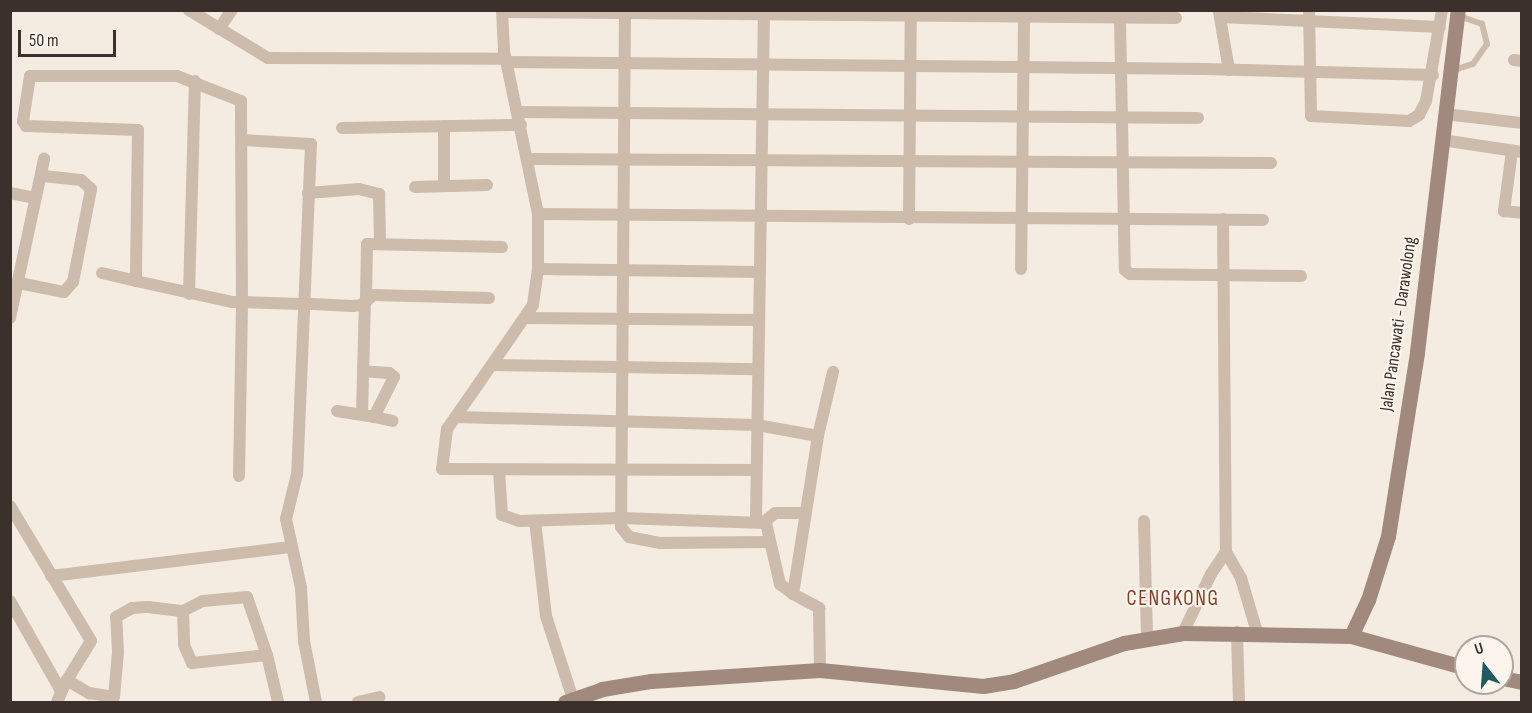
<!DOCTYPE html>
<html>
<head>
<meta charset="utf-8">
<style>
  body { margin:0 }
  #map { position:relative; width:1532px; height:713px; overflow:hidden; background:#f4ebe1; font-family:"Sofia Sans Condensed",sans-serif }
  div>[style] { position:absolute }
  .lane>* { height:6px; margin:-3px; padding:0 3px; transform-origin:3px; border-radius:3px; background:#cdbbac }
  .street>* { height:12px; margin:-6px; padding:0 6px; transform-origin:6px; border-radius:6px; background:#cdbbac }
  .secondary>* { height:15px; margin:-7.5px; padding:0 7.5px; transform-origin:7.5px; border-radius:7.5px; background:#a18a7d }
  span { translate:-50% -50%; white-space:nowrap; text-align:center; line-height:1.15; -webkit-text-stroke:4.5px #fbf5ee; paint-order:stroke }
  .street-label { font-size:18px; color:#3b302b }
  .quarter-label { font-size:21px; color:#8c3b22; letter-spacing:1.5px }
  .frame { position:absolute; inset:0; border:12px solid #3b302b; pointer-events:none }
  .north { position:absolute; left:1454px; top:635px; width:60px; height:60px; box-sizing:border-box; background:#fbf5ee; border:2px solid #aea6a0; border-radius:50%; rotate:343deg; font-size:16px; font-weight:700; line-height:24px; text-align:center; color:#3b302b }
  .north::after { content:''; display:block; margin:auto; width:21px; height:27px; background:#1f5a5e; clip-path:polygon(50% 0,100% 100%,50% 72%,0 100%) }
  .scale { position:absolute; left:18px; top:30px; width:98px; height:27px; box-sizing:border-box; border:3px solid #3b302b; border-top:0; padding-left:8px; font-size:18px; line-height:21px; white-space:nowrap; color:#3b302b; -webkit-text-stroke:4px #fbf5ee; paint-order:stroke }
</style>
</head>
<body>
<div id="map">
  <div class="lane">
    <div style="left:1451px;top:71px;width:23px;rotate:-18deg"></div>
    <div style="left:1473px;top:64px;width:24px;rotate:-55deg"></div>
    <div style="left:1487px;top:44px;width:21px;rotate:-104deg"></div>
    <div style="left:1482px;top:24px;width:24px;rotate:-161deg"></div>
  </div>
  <div class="street">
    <div style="left:189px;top:10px;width:92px;rotate:31.3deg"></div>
    <div style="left:268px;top:58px;width:238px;rotate:0.2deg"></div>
    <div style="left:502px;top:10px;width:41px;rotate:87.2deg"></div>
    <div style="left:504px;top:51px;width:167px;rotate:78.2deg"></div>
    <div style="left:538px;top:214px;width:725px;rotate:0.47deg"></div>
    <div style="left:625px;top:10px;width:517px;rotate:90.44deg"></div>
    <div style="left:621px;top:527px;width:13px;rotate:51deg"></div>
    <div style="left:629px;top:537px;width:32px;rotate:11deg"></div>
    <div style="left:660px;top:543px;width:110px;rotate:-0.5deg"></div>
    <div style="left:1309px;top:10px;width:106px;rotate:88.9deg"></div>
    <div style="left:1311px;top:116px;width:98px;rotate:2.9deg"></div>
    <div style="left:1409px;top:121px;width:12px;rotate:-31deg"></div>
    <div style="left:1419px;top:115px;width:16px;rotate:-63deg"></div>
    <div style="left:1426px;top:101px;width:92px;rotate:-80deg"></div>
    <div style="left:502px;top:12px;width:674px;rotate:0.51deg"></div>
    <div style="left:1219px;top:12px;width:59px;rotate:80.2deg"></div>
    <div style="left:1220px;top:17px;width:220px;rotate:2.6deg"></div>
    <div style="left:1120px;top:19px;width:251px;rotate:88.9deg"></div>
    <div style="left:1125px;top:270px;width:6px;rotate:39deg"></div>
    <div style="left:1130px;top:274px;width:171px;rotate:0.7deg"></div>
    <div style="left:219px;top:29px;width:23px;rotate:-56deg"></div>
    <div style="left:1514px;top:60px;width:8px;rotate:7deg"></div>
    <div style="left:507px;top:62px;width:698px;rotate:0.57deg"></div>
    <div style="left:1205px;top:69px;width:228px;rotate:1.5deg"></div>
    <div style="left:518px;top:112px;width:680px;rotate:0.51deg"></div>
    <div style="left:1445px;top:114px;width:78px;rotate:6.7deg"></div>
    <div style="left:342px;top:128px;width:179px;rotate:-1deg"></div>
    <div style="left:243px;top:140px;width:68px;rotate:3.4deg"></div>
    <div style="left:311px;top:144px;width:330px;rotate:92.4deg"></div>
    <div style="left:297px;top:474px;width:46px;rotate:103.7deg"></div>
    <div style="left:286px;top:519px;width:71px;rotate:77.7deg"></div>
    <div style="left:301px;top:588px;width:53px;rotate:86.8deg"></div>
    <div style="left:304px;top:641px;width:62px;rotate:78.9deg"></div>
    <div style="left:1442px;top:140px;width:81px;rotate:8.5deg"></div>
    <div style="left:1512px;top:151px;width:61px;rotate:97.6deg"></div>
    <div style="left:1504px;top:211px;width:18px;rotate:6deg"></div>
    <div style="left:530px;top:159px;width:741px;rotate:0.31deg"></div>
    <div style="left:444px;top:185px;width:59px;rotate:-90deg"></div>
    <div style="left:415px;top:187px;width:72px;rotate:-1.6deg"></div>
    <div style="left:10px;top:193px;width:25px;rotate:11deg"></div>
    <div style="left:308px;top:193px;width:51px;rotate:-4.5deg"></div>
    <div style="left:359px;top:189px;width:21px;rotate:14deg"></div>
    <div style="left:379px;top:194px;width:49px;rotate:88.8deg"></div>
    <div style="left:538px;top:214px;width:55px;rotate:90deg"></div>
    <div style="left:538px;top:269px;width:36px;rotate:98deg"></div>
    <div style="left:533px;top:305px;width:151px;rotate:124.7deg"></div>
    <div style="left:447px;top:429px;width:40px;rotate:97.1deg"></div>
    <div style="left:442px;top:469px;width:314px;rotate:0.2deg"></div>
    <div style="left:909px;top:219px;width:209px;rotate:-89.5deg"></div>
    <div style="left:1223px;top:219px;width:333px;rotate:89.5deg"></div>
    <div style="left:1226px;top:552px;width:30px;rotate:60deg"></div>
    <div style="left:1241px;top:578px;width:56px;rotate:73.5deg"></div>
    <div style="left:538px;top:269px;width:222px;rotate:0.8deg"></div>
    <div style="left:1021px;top:269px;width:257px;rotate:-89.3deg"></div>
    <div style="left:102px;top:273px;width:35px;rotate:13deg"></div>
    <div style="left:19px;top:283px;width:46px;rotate:11.3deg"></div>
    <div style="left:64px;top:292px;width:13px;rotate:-48deg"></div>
    <div style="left:73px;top:282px;width:95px;rotate:-79deg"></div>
    <div style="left:91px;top:189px;width:13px;rotate:-138deg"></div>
    <div style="left:81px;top:180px;width:38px;rotate:-174deg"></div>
    <div style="left:189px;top:294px;width:213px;rotate:-88.4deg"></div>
    <div style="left:366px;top:297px;width:53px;rotate:-88.9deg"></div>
    <div style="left:367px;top:244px;width:135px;rotate:1.3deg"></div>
    <div style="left:10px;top:318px;width:163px;rotate:-77.9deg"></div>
    <div style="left:526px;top:318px;width:233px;rotate:0.5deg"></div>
    <div style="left:492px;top:365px;width:266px;rotate:0.9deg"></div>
    <div style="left:337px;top:411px;width:37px;rotate:9deg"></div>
    <div style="left:374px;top:417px;width:45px;rotate:-63.4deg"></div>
    <div style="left:394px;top:377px;width:6px;rotate:-141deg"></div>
    <div style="left:389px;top:373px;width:26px;rotate:-176deg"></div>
    <div style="left:362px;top:414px;width:113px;rotate:-88.5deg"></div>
    <div style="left:374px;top:417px;width:19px;rotate:12deg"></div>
    <div style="left:456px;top:417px;width:301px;rotate:1.5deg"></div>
    <div style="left:757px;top:425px;width:62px;rotate:10.2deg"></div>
    <div style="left:499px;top:471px;width:44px;rotate:86.1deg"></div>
    <div style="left:502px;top:515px;width:18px;rotate:19deg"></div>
    <div style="left:519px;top:521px;width:101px;rotate:-1.7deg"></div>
    <div style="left:620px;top:518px;width:146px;rotate:2deg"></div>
    <div style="left:766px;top:523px;width:63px;rotate:77.1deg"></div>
    <div style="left:780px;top:584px;width:16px;rotate:38deg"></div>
    <div style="left:793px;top:594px;width:160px;rotate:-81deg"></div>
    <div style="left:818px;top:436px;width:66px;rotate:-76.8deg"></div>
    <div style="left:239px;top:476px;width:174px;rotate:-89deg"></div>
    <div style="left:242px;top:302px;width:201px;rotate:-90.3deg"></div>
    <div style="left:241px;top:101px;width:69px;rotate:-158.7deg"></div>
    <div style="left:177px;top:76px;width:147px;rotate:180deg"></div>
    <div style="left:30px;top:76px;width:46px;rotate:98.8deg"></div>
    <div style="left:23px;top:121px;width:6px;rotate:59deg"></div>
    <div style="left:26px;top:126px;width:112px;rotate:2deg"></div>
    <div style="left:138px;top:130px;width:151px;rotate:90.8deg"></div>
    <div style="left:136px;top:281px;width:98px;rotate:12.3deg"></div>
    <div style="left:232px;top:302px;width:10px"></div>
    <div style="left:242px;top:302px;width:60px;rotate:1.9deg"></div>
    <div style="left:302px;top:304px;width:11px"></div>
    <div style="left:313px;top:304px;width:39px;rotate:3deg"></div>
    <div style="left:352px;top:306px;width:10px;rotate:-6deg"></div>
    <div style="left:362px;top:305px;width:15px;rotate:-42deg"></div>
    <div style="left:373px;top:295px;width:116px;rotate:1.5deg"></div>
    <div style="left:10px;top:506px;width:157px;rotate:59deg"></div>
    <div style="left:91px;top:641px;width:46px;rotate:121.6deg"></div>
    <div style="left:756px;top:520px;width:507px;rotate:-89.1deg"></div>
    <div style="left:535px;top:521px;width:96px;rotate:83.4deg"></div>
    <div style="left:546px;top:616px;width:87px;rotate:72deg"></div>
    <div style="left:1144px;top:521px;width:116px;rotate:88.5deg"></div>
    <div style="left:764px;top:522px;width:14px;rotate:-39deg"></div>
    <div style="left:775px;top:513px;width:31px"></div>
    <div style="left:51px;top:576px;width:241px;rotate:-6.9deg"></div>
    <div style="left:793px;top:594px;width:30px;rotate:28deg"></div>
    <div style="left:819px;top:608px;width:62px;rotate:89.1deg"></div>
    <div style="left:10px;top:601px;width:103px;rotate:60.5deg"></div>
    <div style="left:183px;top:611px;width:22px;rotate:-27deg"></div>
    <div style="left:203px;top:601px;width:44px;rotate:-5.2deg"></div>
    <div style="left:247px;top:597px;width:61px;rotate:71deg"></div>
    <div style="left:1237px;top:632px;width:70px;rotate:88.4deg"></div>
    <div style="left:1183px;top:633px;width:65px;rotate:-64.6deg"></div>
    <div style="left:1211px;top:574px;width:27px;rotate:-56deg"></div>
    <div style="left:57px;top:702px;width:24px;rotate:-66deg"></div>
    <div style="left:67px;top:680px;width:26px;rotate:31deg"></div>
    <div style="left:89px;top:693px;width:25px;rotate:9deg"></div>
    <div style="left:114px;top:697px;width:45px;rotate:-84.9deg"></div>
    <div style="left:118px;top:652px;width:35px;rotate:-93deg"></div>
    <div style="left:116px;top:617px;width:18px;rotate:-29deg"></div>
    <div style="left:132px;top:608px;width:16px;rotate:-4deg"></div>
    <div style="left:148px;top:607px;width:35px;rotate:7deg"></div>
    <div style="left:183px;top:611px;width:34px;rotate:88deg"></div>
    <div style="left:184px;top:645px;width:20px;rotate:66deg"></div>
    <div style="left:192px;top:663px;width:75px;rotate:-6.1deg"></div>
    <div style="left:267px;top:655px;width:48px;rotate:76.8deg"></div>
    <div style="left:358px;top:702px;width:22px;rotate:-13deg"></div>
  </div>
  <div class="secondary">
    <div style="left:1351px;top:636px;width:40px;rotate:-65deg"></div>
    <div style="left:1368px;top:600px;width:67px;rotate:-72.6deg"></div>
    <div style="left:1388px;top:536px;width:186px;rotate:-81deg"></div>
    <div style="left:1417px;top:352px;width:344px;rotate:-83.2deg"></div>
    <div style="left:1502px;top:678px;width:20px;rotate:11deg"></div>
    <div style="left:565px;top:702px;width:39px;rotate:-19deg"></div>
    <div style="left:602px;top:689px;width:50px;rotate:-9.3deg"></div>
    <div style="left:651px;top:681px;width:169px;rotate:-3.7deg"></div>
    <div style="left:820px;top:670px;width:164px;rotate:5.6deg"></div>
    <div style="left:983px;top:686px;width:31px;rotate:-9deg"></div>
    <div style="left:1014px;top:681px;width:116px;rotate:-19.1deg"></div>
    <div style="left:1124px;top:643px;width:60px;rotate:-9.6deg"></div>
    <div style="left:1183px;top:633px;width:168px;rotate:1deg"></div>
    <div style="left:1351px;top:636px;width:119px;rotate:15.5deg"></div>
  </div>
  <div class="street-label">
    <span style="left:1399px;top:324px;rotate:-82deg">Jalan Pancawati - Darawolong</span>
  </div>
  <div class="quarter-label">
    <span style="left:1173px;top:599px">CENGKONG</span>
  </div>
  <div class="frame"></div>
  <div class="north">U</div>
  <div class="scale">50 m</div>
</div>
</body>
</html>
